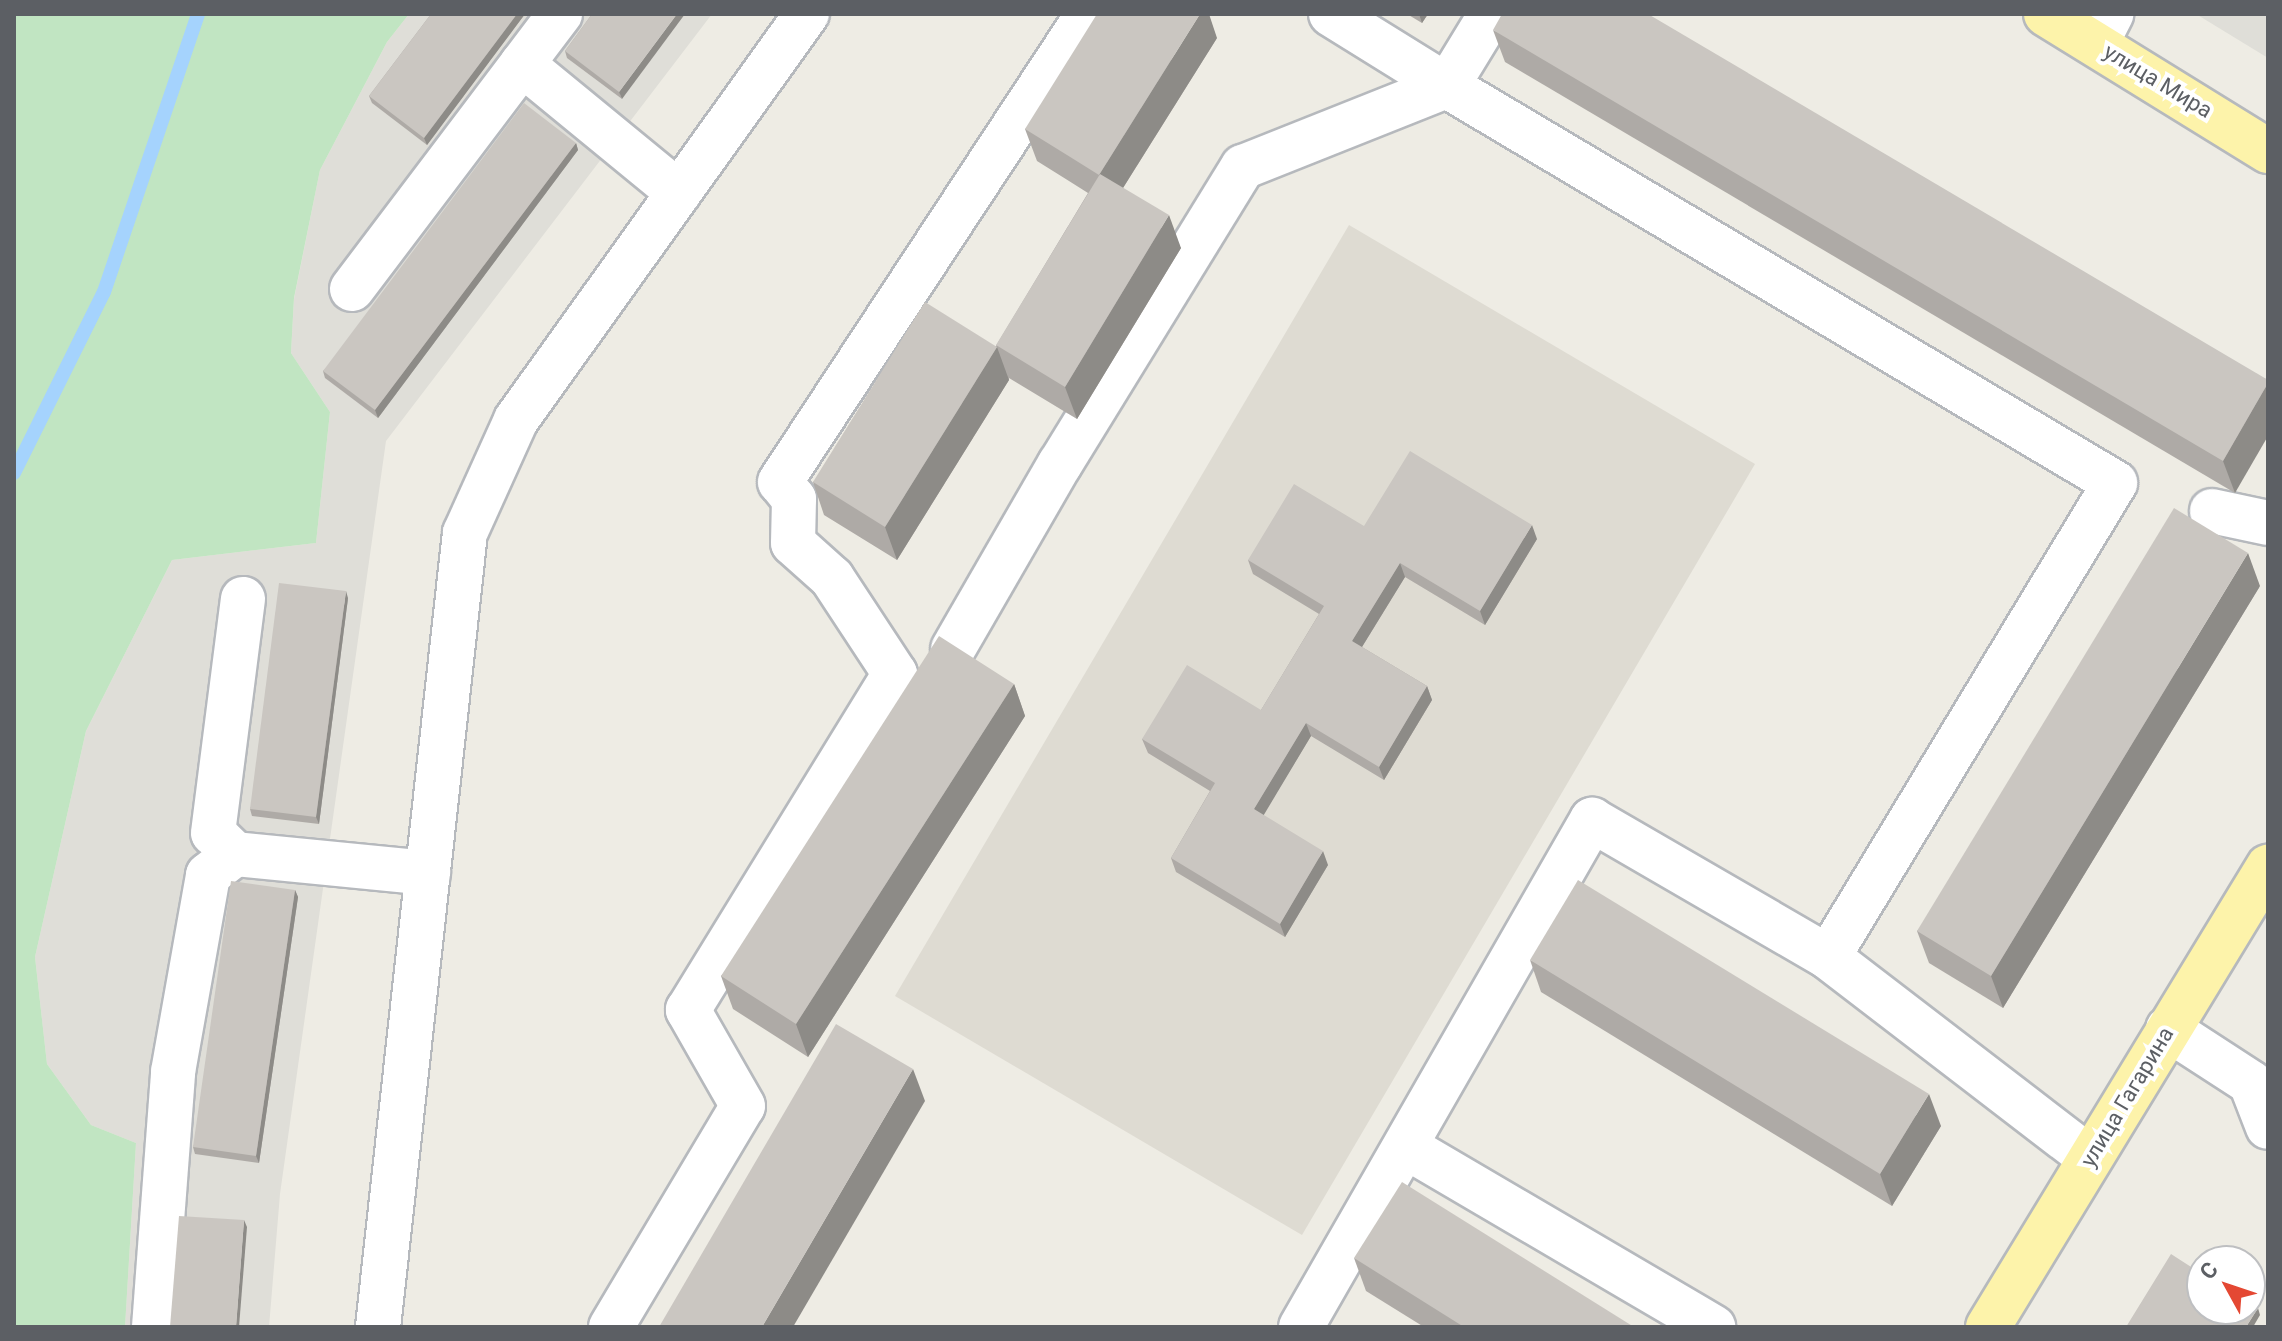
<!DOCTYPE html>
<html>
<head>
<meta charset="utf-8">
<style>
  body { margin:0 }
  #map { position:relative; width:2282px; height:1341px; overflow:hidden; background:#eeece4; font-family:Roboto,sans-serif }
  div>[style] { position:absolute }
  .industrial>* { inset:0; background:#dfded8 }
  .education>* { inset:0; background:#dedbd2 }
  .green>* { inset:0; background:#c1e5c2 }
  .stream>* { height:14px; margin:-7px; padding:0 7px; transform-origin:7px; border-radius:7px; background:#a5d3fd }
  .roads { filter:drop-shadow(2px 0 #b6b9bd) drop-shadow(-2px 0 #b6b9bd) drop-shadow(0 2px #b6b9bd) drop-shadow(0 -2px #b6b9bd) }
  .minor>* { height:44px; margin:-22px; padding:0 22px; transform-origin:22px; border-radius:22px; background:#fff }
  .major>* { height:44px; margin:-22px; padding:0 22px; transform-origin:22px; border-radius:22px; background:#fdf3aa }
  .wall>* { inset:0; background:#aeaaa6 }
  .shaded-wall>* { inset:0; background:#8d8b87 }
  .building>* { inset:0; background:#cac6c1 }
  span { translate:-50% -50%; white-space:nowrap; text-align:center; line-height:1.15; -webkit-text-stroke:8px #fff; paint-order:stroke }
  .street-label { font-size:22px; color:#5c5f64 }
  .frame { position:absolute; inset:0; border:16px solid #5c5f64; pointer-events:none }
  .north { position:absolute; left:2186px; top:1245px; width:80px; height:80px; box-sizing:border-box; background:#fff; border:2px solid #bebfc1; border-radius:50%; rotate:310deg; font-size:22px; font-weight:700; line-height:32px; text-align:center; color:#5c5f64 }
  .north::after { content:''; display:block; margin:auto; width:28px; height:36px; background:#e44833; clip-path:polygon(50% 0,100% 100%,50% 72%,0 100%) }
</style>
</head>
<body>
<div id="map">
  <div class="industrial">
    <div style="clip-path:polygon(409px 14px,712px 14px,386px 441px,280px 1194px,269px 1327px,125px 1327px,136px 1143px,91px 1125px,47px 1064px,35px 957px,86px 731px,172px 560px,316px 543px,330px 412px,291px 353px,294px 299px,320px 170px,387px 42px)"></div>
    <div style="clip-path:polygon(2196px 14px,2268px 14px,2268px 58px)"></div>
  </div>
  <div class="education">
    <div style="clip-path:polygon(1349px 225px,1755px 464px,1302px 1235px,895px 996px)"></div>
  </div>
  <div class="green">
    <div style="clip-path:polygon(14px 14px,409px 14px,387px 42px,320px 170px,294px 298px,291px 353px,330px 412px,316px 543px,172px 560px,86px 731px,35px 957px,47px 1064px,91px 1125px,136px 1143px,125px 1327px,14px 1327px)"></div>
  </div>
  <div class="stream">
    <div style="left:14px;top:473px;width:202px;rotate:-63.6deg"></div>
    <div style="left:104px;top:292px;width:293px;rotate:-71.3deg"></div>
  </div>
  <div class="roads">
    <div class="minor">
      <div style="left:1331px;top:14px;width:137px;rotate:31.8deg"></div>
      <div style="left:1491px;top:14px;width:84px;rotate:121.4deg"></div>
      <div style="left:1447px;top:86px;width:777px;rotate:30.72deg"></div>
      <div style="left:2115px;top:483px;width:554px;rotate:121.19deg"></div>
      <div style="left:2096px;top:44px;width:34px;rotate:-63deg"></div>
      <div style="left:522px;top:64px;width:203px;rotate:39.4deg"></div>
      <div style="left:352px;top:289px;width:345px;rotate:-52.9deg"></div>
      <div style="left:2212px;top:511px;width:57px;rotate:12.1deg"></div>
      <div style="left:953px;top:649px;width:214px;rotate:-60deg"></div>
      <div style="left:1060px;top:464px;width:349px;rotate:-58.4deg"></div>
      <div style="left:1243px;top:167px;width:219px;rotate:-21.7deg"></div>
      <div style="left:235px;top:854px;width:30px;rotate:-136deg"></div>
      <div style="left:213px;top:833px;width:236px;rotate:-82.7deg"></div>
      <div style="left:2168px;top:1029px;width:99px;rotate:33deg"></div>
      <div style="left:2251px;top:1083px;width:47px;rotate:68.9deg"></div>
      <div style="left:1408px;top:1148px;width:354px;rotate:30.4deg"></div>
      <div style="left:154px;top:1327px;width:256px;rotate:-85.7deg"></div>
      <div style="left:173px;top:1072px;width:200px;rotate:-79.9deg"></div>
      <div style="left:208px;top:875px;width:34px;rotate:-38deg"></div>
      <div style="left:235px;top:854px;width:194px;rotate:5.6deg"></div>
      <div style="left:378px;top:1327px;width:799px;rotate:-83.75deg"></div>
      <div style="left:465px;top:533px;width:124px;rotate:-65.7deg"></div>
      <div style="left:516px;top:420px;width:500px;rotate:-54.4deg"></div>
      <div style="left:611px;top:1327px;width:257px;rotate:-59.2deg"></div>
      <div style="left:743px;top:1106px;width:111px;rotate:-119.8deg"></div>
      <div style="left:688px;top:1010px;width:395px;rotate:-58.4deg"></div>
      <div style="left:895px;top:674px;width:115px;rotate:-123.3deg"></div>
      <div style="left:832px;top:578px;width:52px;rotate:-138.1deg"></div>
      <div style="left:793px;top:543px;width:44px;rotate:-88.7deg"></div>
      <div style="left:794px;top:499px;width:22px;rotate:-129deg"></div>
      <div style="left:780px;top:482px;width:560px;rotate:-56.65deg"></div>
      <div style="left:1301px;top:1327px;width:585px;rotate:-60.15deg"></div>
      <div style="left:1592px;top:820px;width:273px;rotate:30.1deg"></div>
      <div style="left:1828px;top:957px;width:330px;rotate:37.5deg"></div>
    </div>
    <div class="major">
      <div style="left:2046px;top:14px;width:261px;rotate:31.7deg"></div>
      <div style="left:1988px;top:1327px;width:539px;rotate:-58.67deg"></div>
    </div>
  </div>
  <div class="wall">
    <div style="clip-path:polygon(431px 14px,525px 14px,427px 145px,372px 103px,369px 96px)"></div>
    <div style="clip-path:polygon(592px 14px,622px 99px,567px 58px,565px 51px)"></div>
    <div style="clip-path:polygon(1407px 14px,1428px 14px,1422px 23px)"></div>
    <div style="clip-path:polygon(1493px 30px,2268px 380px,2235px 493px,1505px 62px)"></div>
    <div style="clip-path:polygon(1217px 38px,1123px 188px,1181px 248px,1077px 419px,1009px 378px,1009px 380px,897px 560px,824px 515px,813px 482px,996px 346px,1088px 193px,1037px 161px,1025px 129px)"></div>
    <div style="clip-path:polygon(576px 143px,578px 150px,378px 418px,325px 378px,323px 371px)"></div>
    <div style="clip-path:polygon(1364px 526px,1537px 539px,1485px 625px,1405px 577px,1362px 647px,1427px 686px,1432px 700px,1384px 780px,1311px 736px,1263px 815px,1328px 865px,1285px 937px,1176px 872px,1171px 858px,1210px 791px,1148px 753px,1142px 739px,1261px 710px,1319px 614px,1253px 574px,1248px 560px)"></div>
    <div style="clip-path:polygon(2260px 586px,2003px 1008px,1929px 963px,1917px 931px)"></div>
    <div style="clip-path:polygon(348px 598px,319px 824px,252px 816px,250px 809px)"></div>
    <div style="clip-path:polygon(1014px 684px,1025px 716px,808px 1057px,733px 1009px,721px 976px)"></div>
    <div style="clip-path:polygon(295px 890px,298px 897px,259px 1163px,195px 1154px,193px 1147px)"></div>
    <div style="clip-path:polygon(1530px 960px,1941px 1126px,1892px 1206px,1541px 992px)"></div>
    <div style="clip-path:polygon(1354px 1258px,1634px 1327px,1424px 1327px,1366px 1291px)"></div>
  </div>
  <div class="shaded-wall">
    <div style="clip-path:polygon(517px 14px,525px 14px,427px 145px,424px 138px)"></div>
    <div style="clip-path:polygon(677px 14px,685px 14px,622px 99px,619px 92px)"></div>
    <div style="clip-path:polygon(1200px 14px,1209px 14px,1217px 38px,1111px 207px,1099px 175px)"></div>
    <div style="clip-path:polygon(1419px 14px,1428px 14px,1422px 23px)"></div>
    <div style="clip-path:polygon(576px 143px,578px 150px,378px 418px,375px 410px)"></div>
    <div style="clip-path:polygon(1169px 215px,1181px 248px,1077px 419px,1065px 387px)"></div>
    <div style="clip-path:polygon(997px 347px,1009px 380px,897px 560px,885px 527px)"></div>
    <div style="clip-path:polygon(2268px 383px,2268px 436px,2235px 493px,2223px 461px)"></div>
    <div style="clip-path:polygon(1532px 525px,1537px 539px,1485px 625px,1480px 611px)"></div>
    <div style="clip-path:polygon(2248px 553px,2260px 586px,2003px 1008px,1991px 976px)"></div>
    <div style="clip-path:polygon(1400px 563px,1405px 577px,1357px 655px,1352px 641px)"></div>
    <div style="clip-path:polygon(346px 591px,348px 598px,319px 824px,316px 817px)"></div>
    <div style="clip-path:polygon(1014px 684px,1025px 716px,808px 1057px,796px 1024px)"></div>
    <div style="clip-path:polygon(1427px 686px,1432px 700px,1384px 780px,1379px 767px)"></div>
    <div style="clip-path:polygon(1306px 723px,1311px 736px,1259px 823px,1254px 809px)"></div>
    <div style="clip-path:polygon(1323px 851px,1328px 865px,1285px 937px,1280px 924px)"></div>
    <div style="clip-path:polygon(295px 890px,298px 897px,259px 1163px,256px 1156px)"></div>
    <div style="clip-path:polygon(913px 1069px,925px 1101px,793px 1327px,762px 1327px)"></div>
    <div style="clip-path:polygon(1929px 1094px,1941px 1126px,1892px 1206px,1880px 1174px)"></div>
    <div style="clip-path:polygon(244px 1220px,247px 1227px,239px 1327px,236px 1327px)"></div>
    <div style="clip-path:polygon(2258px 1308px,2260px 1315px,2253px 1327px,2246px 1327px)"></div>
  </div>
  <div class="building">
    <div style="clip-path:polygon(431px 14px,517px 14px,424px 138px,369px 96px)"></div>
    <div style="clip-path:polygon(592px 14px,677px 14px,619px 92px,565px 51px)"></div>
    <div style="clip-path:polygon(1097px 14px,1200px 14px,1099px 175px,1025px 129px)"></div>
    <div style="clip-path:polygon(1502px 14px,1648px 14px,2268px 380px,2268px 383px,2223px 461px,1493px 30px)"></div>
    <div style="clip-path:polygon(524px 103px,576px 143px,375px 410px,323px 371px)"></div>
    <div style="clip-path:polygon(1100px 174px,1169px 215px,1065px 387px,996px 345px)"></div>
    <div style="clip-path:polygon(925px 302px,997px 347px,885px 527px,813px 482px)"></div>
    <div style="clip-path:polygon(1410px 451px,1532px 525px,1480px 611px,1400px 563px,1352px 641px,1427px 686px,1379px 767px,1306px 723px,1254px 809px,1323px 851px,1280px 924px,1171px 858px,1215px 783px,1142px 739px,1187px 665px,1261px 710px,1324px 606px,1248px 560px,1294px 484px,1364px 526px)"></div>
    <div style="clip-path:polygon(2174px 508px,2248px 553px,1991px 976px,1917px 931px)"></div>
    <div style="clip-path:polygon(279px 583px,346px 591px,316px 817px,250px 809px)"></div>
    <div style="clip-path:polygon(939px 636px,1014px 684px,796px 1024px,721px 976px)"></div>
    <div style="clip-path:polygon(1578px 880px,1929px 1094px,1880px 1174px,1530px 960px)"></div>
    <div style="clip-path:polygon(231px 881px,295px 890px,256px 1156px,193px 1147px)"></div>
    <div style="clip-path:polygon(836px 1024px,913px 1069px,762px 1327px,659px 1327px)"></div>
    <div style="clip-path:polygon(1402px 1182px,1634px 1327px,1464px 1327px,1354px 1258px)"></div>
    <div style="clip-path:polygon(179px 1216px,244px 1220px,236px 1327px,170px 1327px)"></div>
    <div style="clip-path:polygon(2171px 1254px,2202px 1274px,2202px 1309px,2250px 1309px,2250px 1303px,2258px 1308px,2246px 1327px,2126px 1327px)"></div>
  </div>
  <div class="street-label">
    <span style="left:2158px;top:81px;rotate:31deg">улица Мира</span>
    <span style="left:2127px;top:1097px;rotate:-59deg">улица Гагарина</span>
  </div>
  <div class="frame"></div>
  <div class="north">С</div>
</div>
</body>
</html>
